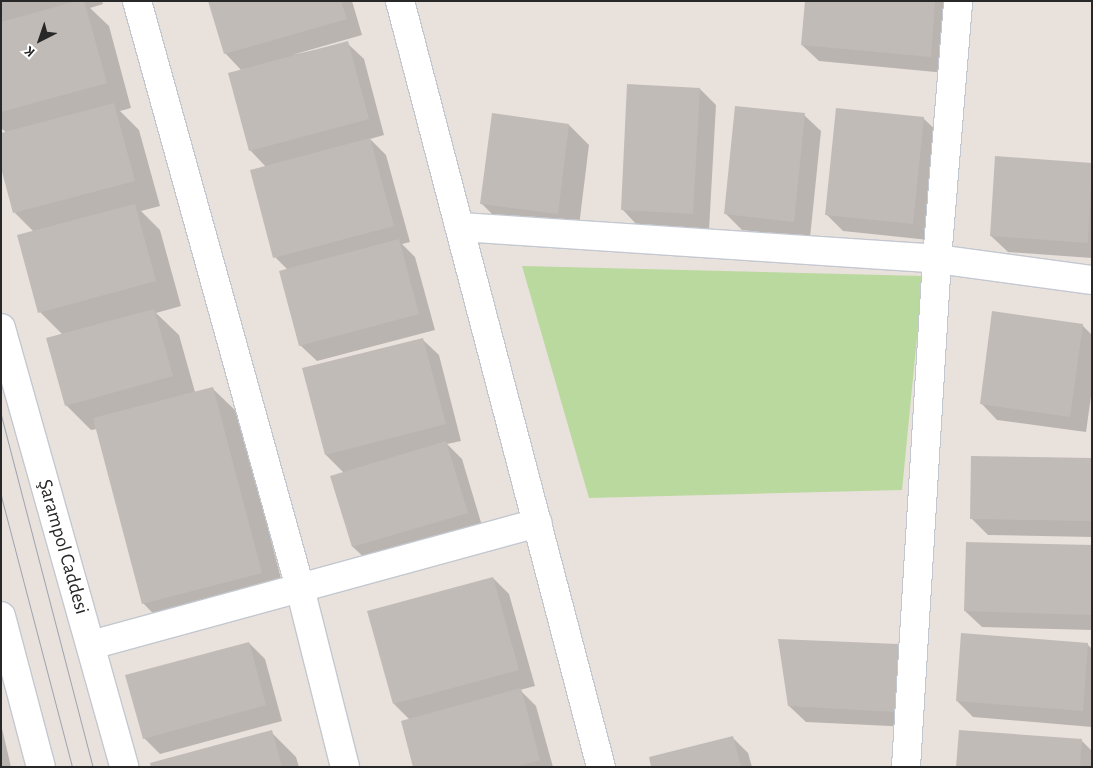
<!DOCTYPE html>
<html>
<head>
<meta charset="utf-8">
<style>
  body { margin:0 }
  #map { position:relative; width:1093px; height:768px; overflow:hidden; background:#e9e1dc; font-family:"Alegreya Sans",sans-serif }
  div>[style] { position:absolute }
  .green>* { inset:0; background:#bad99e }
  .shadow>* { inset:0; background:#0003 }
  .building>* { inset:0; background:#c1bbb8 }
  .roads { filter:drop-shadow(1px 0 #c3c8d0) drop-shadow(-1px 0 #c3c8d0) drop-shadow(0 1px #c3c8d0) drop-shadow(0 -1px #c3c8d0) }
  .street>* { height:28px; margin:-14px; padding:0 14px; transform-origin:14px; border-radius:14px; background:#fff }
  .tram>* { height:1px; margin:-0.5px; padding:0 0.5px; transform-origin:0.5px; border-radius:0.5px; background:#9fa4b0 }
  span { translate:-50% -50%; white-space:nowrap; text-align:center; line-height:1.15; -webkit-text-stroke:4px #fff; paint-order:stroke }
  .street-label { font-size:20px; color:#282828 }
  .frame { position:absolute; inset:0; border:2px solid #282828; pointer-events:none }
  .north { position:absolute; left:15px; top:15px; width:50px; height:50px; -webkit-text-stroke:4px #fff; paint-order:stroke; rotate:221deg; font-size:14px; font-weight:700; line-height:20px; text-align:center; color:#282828 }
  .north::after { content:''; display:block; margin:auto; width:18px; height:22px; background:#282828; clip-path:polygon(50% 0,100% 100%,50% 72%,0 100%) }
</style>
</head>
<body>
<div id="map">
  <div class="green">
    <div style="clip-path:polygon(522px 266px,923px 276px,902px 490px,589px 498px)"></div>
  </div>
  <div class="shadow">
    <div style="clip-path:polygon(1px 1px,102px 1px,103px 4px,90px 8px,109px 26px,131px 108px,120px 111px,139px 130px,160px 206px,141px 211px,160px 230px,181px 306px,156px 313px,179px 335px,195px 392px,212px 388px,238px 413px,286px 598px,168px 629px,143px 603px,97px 429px,91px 430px,66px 405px,63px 335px,40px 312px,34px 232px,15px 213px,1px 163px,7px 133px,1px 128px)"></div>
    <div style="clip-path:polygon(209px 1px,352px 1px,362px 35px,292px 55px,347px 43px,364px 59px,384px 135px,370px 139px,386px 155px,410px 242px,402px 244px,415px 257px,435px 330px,317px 361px,300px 345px,288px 270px,275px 257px,266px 167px,250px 150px,242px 71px,225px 53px)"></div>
    <div style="clip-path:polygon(806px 1px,953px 1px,946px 73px,819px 61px,802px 45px)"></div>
    <div style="clip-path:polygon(700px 89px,716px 105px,709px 230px,638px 226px,622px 209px)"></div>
    <div style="clip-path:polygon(804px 115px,821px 131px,810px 238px,742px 230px,726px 214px)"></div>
    <div style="clip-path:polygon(923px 118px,940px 134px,929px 240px,843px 231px,826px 214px)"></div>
    <div style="clip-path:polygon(569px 125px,589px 145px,578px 234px,502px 224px,482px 204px)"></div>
    <div style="clip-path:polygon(1092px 164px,1092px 258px,1008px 252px,991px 236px)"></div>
    <div style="clip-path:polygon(1082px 325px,1092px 335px,1092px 389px,1086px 432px,997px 420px,981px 403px)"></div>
    <div style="clip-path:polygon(422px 339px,439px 355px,461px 441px,447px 444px,462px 459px,483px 529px,370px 563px,353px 547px,332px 476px,344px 473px,326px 455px,304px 369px)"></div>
    <div style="clip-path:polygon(1092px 460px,1092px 537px,988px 535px,972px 519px)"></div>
    <div style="clip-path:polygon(1092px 547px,1092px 630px,982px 627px,965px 611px)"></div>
    <div style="clip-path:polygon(493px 578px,509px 594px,535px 686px,520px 690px,536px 706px,553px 767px,414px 767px,410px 720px,394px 704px)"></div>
    <div style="clip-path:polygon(249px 643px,265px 659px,282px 721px,160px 754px,144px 738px)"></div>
    <div style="clip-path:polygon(1087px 644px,1092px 649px,1092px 727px,973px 717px,957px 701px)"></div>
    <div style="clip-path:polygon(898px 645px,914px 661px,911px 727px,806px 722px,789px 706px)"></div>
    <div style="clip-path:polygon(1px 724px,11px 767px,1px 767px)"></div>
    <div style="clip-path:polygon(271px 732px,296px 757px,299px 767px,152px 767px)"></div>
    <div style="clip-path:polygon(732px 737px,748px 753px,752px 767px,652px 767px)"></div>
    <div style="clip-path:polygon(1081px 740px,1092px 751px,1092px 767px,957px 767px)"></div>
  </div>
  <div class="building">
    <div style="clip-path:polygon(77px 1px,84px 1px,107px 83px,1px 112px,1px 22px)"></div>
    <div style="clip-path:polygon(208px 1px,341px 1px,347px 19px,224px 54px)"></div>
    <div style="clip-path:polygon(805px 1px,935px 1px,931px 57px,801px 45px)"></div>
    <div style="clip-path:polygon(348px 41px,369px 119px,249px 151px,228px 73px)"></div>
    <div style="clip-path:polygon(627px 84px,700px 88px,693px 214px,621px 210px)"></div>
    <div style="clip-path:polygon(114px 103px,135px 181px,13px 213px,1px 168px,1px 133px)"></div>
    <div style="clip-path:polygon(735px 106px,805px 113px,794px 222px,724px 214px)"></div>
    <div style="clip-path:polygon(836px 108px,924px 117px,913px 224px,825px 215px)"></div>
    <div style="clip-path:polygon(492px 113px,569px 124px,558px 214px,480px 204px)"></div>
    <div style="clip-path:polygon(370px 138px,394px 226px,273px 258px,250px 170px)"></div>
    <div style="clip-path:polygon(995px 156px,1092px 163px,1088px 243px,990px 236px)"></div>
    <div style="clip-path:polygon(135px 204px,156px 281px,38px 313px,17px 235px)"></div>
    <div style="clip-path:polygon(399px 239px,419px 314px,299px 346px,279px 271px)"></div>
    <div style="clip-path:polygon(154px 309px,173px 376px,65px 406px,46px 338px)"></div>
    <div style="clip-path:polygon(992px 311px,1083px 324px,1070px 417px,980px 404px)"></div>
    <div style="clip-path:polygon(423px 338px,446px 424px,325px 455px,302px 368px)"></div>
    <div style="clip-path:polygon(213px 387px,262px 573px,142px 604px,93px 418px)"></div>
    <div style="clip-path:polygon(446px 441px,468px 513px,352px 547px,330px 476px)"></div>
    <div style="clip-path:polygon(971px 456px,1092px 458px,1092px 521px,970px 519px)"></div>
    <div style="clip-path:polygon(966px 542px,1092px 545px,1092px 615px,964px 611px)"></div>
    <div style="clip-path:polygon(493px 577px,519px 670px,393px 704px,367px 611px)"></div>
    <div style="clip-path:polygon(961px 633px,1088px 643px,1083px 711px,956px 701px)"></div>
    <div style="clip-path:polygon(778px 639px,898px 644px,895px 712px,788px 706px)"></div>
    <div style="clip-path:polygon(249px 642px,266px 705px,143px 739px,125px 675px)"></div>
    <div style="clip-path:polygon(521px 688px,540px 760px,515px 767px,413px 767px,401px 721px)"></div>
    <div style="clip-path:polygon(272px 730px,282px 767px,151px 767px,150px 763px)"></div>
    <div style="clip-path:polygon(959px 730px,1082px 739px,1080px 767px,956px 767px)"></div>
    <div style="clip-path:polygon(733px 736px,741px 767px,651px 767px,649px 757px)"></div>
  </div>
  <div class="roads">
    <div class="street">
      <div style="left:137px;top:1px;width:609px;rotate:74.48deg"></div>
      <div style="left:300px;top:588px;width:185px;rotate:75.9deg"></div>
      <div style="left:400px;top:1px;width:792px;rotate:75.3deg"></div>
      <div style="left:460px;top:227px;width:478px;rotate:3.8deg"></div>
      <div style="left:937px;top:259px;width:156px;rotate:7.7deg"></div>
      <div style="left:1px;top:328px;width:456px;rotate:74.3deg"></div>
      <div style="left:1px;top:616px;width:156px;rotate:75.2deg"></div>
      <div style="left:91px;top:645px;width:463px;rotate:-15.3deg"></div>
      <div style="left:906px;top:767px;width:509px;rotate:-86.51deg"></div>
      <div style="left:937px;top:259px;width:259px;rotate:-85.3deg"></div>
    </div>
  </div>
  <div class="tram">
    <div style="left:1px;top:415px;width:364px;rotate:75.4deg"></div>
    <div style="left:1px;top:496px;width:280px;rotate:75.3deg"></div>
  </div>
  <div class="street-label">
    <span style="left:63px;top:547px;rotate:74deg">Şarampol Caddesi</span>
  </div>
  <div class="frame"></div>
  <div class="north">K</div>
</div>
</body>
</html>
